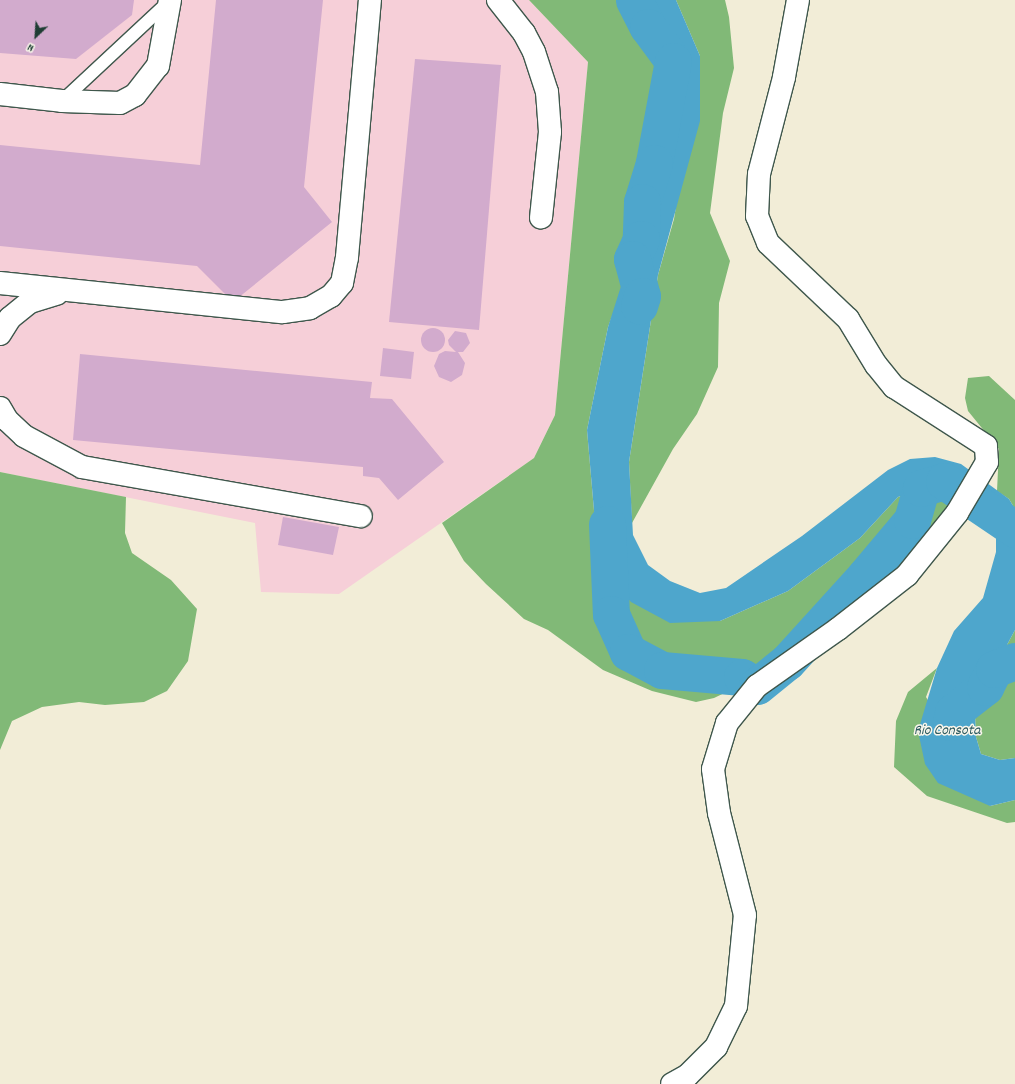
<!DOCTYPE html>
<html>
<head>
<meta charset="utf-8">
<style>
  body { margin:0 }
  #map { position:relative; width:1015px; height:1084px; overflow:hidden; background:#f2edd7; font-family:Dekko,sans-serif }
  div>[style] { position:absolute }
  .built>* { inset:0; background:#f6cfd8 }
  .forest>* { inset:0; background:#81b977 }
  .water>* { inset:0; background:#4ea6cc }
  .river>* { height:37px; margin:-18.5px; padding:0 18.5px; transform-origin:18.5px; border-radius:18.5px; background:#4ea6cc }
  .building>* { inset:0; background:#d2abcd }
  .round { border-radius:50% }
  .roads { filter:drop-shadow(1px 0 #3f574c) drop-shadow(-1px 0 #3f574c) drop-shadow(0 1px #3f574c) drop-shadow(0 -1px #3f574c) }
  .service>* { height:12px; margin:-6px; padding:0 6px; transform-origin:6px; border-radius:6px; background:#fff }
  .minor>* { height:22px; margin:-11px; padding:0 11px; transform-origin:11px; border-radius:11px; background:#fff }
  .tertiary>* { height:22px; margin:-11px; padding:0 11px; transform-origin:11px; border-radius:11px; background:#fff }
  span { translate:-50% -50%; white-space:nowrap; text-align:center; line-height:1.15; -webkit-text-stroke:3px #fbf7ec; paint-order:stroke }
  .water-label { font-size:15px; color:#2d5c62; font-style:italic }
  .north { position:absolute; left:16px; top:16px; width:40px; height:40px; -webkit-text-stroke:3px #fbf7ec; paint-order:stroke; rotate:205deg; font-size:11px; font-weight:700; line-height:16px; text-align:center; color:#1f3d34 }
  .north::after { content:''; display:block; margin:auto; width:14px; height:18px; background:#1f3d34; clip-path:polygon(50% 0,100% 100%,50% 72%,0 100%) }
</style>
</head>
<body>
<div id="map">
  <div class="built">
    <div style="clip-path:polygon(0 0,529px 0,588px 62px,555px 415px,534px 458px,339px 594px,261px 592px,255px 523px,0 472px)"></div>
  </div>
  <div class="forest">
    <div style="clip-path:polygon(529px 0,634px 0,664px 65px,665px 94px,652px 209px,608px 327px,587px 430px,597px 545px,720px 621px,788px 591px,860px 538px,898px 497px,944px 481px,961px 487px,907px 575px,757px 686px,737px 687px,714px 698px,696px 702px,652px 691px,603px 670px,548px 630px,524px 619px,486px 584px,464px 561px,442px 523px,534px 458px,555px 415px,588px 62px)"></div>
    <div style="clip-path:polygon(676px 0,725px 0,729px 17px,734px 68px,723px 113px,710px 213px,730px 261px,719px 303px,718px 367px,697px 414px,673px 449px,632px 523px,629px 462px,634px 430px,658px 275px,674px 219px,700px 56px)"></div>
    <div style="clip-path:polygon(989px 376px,1015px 400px,1015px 509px,1009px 499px,997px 491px,999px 449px,968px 411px,965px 398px,968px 378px)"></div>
    <div style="clip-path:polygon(0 472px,126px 497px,125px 533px,132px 553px,171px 580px,197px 609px,188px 661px,167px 691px,144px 702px,105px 705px,79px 702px,42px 707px,12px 721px,0 750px)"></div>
    <div style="clip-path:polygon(1015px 630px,1015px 758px,1000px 760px,981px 754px,976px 737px,975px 714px,994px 669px)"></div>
    <div style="clip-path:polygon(937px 668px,926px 697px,990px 806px,1015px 800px,1015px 822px,1007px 823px,927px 796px,894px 767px,896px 721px,908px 692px)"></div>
  </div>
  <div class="water">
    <div style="clip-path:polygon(634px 0,676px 0,700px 56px,700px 121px,658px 275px,629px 462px,633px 535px,648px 565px,670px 581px,700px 593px,726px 588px,802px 536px,888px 470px,910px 459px,935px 457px,961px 464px,1009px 499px,1015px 509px,1015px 630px,994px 669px,975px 714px,976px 737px,981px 754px,1000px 760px,1015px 758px,1015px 800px,990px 806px,938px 783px,925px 764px,918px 731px,937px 668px,954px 631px,983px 598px,996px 552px,996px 522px,961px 487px,944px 481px,898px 497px,860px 538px,788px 591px,720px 621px,670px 623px,631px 602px,609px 576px,597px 545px,587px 430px,608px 327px,622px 283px,652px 209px,665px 94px,664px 65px)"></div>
  </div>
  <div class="river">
    <div style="left:634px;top:0;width:30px;rotate:63deg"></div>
    <div style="left:648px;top:27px;width:42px;rotate:53.7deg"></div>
    <div style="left:673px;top:61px;width:104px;rotate:100.6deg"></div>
    <div style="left:654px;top:163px;width:41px;rotate:107.1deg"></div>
    <div style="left:642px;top:202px;width:37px;rotate:92deg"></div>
    <div style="left:641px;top:239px;width:22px;rotate:114deg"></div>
    <div style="left:632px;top:259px;width:38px;rotate:75deg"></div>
    <div style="left:642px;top:296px;width:10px;rotate:107deg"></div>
    <div style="left:607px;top:524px;width:90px;rotate:87.5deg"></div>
    <div style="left:611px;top:614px;width:42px;rotate:65.9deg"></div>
    <div style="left:628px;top:652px;width:38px;rotate:28deg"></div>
    <div style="left:662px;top:670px;width:80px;rotate:5deg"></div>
    <div style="left:742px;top:677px;width:17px;rotate:31deg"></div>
    <div style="left:757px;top:686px;width:38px;rotate:-39deg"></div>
    <div style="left:787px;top:662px;width:116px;rotate:-47.8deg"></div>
    <div style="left:865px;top:576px;width:73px;rotate:-50deg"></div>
    <div style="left:912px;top:520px;width:33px;rotate:-74deg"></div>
    <div style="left:921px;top:488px;width:24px;rotate:-17deg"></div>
    <div style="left:944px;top:481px;width:86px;rotate:34.1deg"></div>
    <div style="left:951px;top:722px;width:10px;rotate:-79deg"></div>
    <div style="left:953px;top:712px;width:41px;rotate:-38deg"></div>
    <div style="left:985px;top:687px;width:20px;rotate:-63deg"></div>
    <div style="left:994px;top:669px;width:22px;rotate:-21deg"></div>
  </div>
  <div class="building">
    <div style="clip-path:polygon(0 0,134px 0,132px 15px,76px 59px,0 53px)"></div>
    <div style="clip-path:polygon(216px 0,323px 0,304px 187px,332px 222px,233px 302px,197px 266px,0 246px,0 145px,200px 165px)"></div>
    <div style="clip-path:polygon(415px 59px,501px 65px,479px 330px,389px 322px)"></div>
    <div class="round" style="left:421px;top:328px;width:24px;height:24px"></div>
    <div style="clip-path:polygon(455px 331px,466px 333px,470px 343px,463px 352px,458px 352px,465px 363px,462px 375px,451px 382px,439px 377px,434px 366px,439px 354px,445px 351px,456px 352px,449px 345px,448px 340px)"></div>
    <div style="clip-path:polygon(383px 348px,414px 352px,411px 379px,380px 376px)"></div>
    <div style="clip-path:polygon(80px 354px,372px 382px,370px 398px,392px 399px,444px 462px,398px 500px,379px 478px,363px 476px,363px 467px,73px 440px)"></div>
    <div style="clip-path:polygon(283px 517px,339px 527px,333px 555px,278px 545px)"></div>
  </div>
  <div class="roads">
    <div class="service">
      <div style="left:62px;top:101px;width:145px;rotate:-43deg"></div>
    </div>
    <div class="minor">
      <div style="left:498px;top:0;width:42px;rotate:51.8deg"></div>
      <div style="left:524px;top:33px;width:21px;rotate:62deg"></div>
      <div style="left:534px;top:52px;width:42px;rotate:72deg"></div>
      <div style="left:547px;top:92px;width:40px;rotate:85.7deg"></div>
      <div style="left:550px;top:132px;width:86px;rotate:96deg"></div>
      <div style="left:0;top:94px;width:62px;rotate:6.4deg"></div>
      <div style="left:62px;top:101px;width:58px;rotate:2deg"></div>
      <div style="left:120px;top:103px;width:17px;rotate:-28deg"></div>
      <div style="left:135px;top:95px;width:37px;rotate:-52deg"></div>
      <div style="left:158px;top:66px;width:67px;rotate:-79.7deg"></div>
      <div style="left:0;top:283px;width:284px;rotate:5.9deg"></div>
      <div style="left:283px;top:312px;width:27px;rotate:-8deg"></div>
      <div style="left:310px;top:308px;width:24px;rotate:-30deg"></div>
      <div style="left:331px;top:296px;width:17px;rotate:-50deg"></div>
      <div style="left:342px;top:283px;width:26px;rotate:-79deg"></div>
      <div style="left:347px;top:257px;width:258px;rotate:-84.9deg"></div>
      <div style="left:0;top:334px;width:19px;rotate:-58deg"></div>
      <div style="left:10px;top:318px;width:26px;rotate:-39deg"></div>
      <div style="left:30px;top:302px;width:28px;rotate:-17deg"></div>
      <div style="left:0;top:408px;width:14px;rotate:60deg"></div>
      <div style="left:7px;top:420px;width:23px;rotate:43deg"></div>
      <div style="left:24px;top:436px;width:66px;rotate:28.1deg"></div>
      <div style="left:82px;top:467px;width:283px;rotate:10deg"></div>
    </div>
    <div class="tertiary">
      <div style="left:672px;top:1084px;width:18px;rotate:-29deg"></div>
      <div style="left:688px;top:1075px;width:40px;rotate:-45deg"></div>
      <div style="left:716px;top:1047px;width:46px;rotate:-64deg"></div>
      <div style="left:736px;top:1006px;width:91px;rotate:-84.4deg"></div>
      <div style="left:745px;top:915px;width:105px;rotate:-104.3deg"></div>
      <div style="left:719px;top:813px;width:44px;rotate:-97.8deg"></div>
      <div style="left:713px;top:769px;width:48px;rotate:-73.1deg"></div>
      <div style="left:727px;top:723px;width:48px;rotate:-51deg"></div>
      <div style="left:757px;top:686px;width:99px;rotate:-35.1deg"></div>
      <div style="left:838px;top:629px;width:88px;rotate:-38deg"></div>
      <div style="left:907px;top:575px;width:80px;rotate:-51.1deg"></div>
      <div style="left:957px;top:513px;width:59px;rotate:-59.5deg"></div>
      <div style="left:987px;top:462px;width:16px;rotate:-94deg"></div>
      <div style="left:986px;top:446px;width:109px;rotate:-147.3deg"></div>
      <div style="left:894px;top:387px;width:28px;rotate:-129deg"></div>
      <div style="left:876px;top:365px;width:54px;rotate:-121.3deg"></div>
      <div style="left:848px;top:319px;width:110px;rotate:-136.5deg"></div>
      <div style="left:768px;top:243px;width:29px;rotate:-112deg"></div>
      <div style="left:757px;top:216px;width:42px;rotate:-87.3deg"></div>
      <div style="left:759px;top:174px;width:100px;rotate:-75.5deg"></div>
      <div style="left:784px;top:77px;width:78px;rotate:-79.7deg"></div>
    </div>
  </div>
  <div class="water-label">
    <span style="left:947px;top:732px">Rio Consota</span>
  </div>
  <div class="north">N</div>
</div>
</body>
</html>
